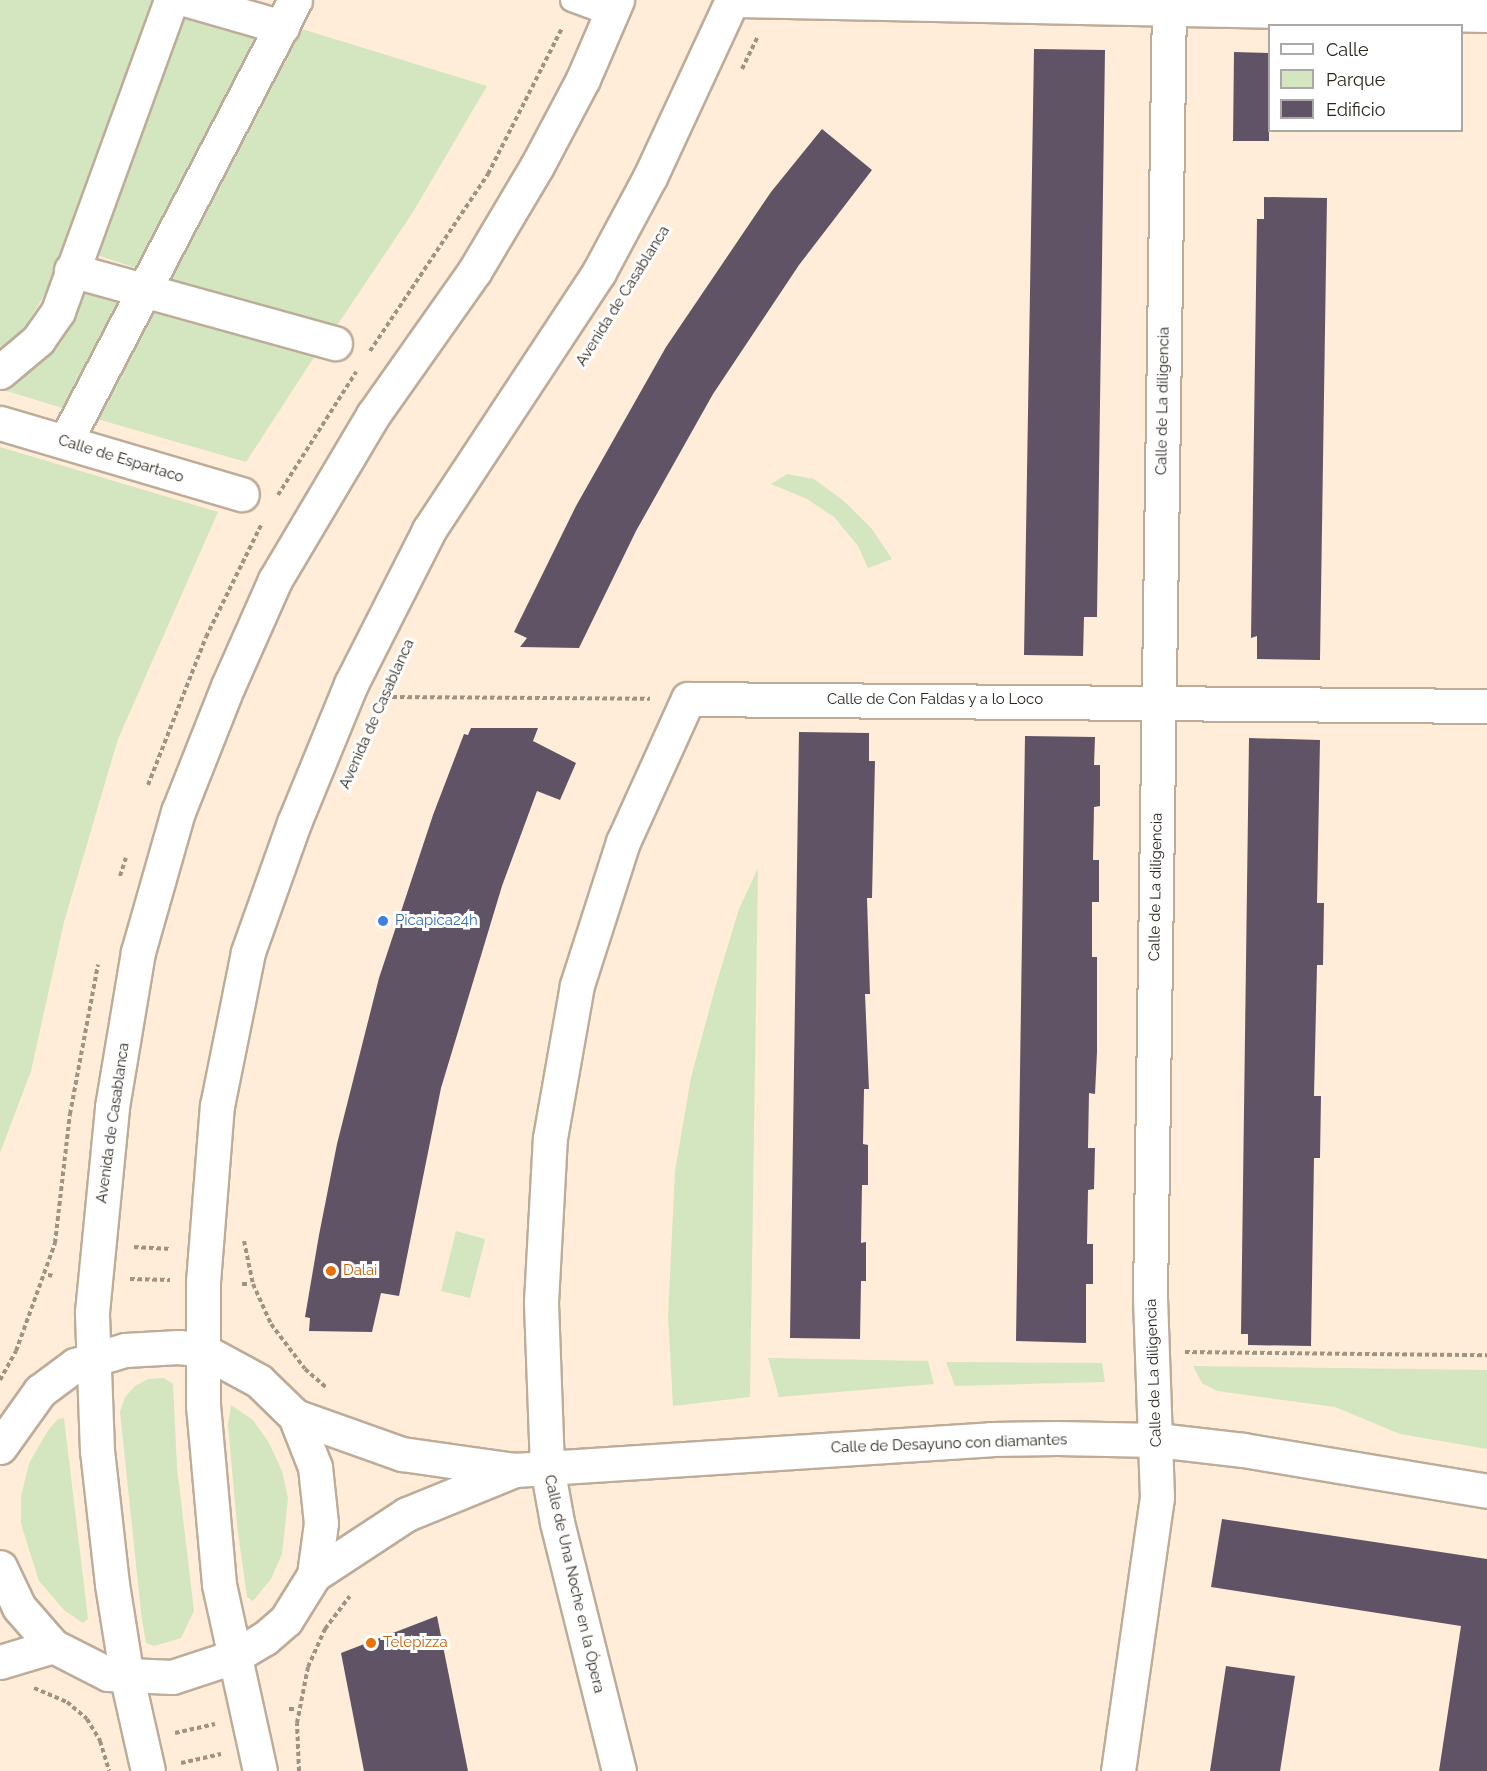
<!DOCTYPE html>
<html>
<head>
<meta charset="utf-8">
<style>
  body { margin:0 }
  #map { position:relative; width:1487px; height:1771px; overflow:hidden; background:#ffedd9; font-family:Raleway,sans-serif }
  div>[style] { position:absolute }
  .green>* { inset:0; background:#d3e6c0 }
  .building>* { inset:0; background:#605365 }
  .path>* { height:4px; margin-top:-2px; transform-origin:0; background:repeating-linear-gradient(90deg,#9f9384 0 4.5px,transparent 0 7.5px) }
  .roads { filter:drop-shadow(2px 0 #bdac99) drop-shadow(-2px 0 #bdac99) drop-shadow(0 2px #bdac99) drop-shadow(0 -2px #bdac99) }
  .lane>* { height:21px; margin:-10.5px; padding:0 10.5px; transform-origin:10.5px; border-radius:10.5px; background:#fff }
  .street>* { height:33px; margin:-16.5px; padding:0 16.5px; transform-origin:16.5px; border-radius:16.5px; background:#fff }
  .secondary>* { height:33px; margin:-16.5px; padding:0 16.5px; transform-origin:16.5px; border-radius:16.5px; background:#fff }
  .dots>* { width:16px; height:16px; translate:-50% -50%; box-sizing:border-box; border:3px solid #fff; border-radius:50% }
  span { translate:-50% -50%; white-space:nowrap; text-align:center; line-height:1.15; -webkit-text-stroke:6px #fff; paint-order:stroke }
  .street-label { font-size:15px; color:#2c261e }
  .shop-label { font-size:15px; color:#366cbe }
  .left { translate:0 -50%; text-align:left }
  .food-label { font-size:15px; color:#c56008 }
  .legend { position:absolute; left:1268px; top:24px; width:195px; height:108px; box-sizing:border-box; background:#fff; border:2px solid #aba8a5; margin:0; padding:8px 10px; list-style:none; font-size:18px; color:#2c261e }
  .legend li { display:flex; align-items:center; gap:12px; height:30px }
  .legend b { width:30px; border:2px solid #aba8a5 }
</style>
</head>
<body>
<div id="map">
  <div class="green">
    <div style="clip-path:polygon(0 0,156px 0,50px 285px,23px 331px,0 352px)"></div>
    <div style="clip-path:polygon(181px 10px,266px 34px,139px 269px,91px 253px)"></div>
    <div style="clip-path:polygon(302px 29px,487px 86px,413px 212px,336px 327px,167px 278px)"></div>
    <div style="clip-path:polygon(81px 280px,127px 292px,69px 410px,0 389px,0 382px)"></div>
    <div style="clip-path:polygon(154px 303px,318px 351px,246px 462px,97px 419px)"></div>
    <div style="clip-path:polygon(0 447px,218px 512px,118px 739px,64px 922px,31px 1071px,0 1153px)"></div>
    <div style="clip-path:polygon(787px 474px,814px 479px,844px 501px,872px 529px,892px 559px,868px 568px,858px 546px,834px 517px,807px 499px,771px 484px)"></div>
    <div style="clip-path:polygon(758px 868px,750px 1397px,673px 1406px,668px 1316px,675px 1171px,691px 1077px,716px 985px,739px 909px)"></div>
    <div style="clip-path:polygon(456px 1231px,485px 1239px,470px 1298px,441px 1291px)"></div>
    <div style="clip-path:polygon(768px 1358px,928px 1361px,934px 1384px,779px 1397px)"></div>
    <div style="clip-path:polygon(946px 1362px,1102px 1363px,1105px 1382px,955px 1386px)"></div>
    <div style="clip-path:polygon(1193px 1366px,1487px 1370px,1487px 1449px,1400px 1434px,1335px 1407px,1217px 1391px,1202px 1383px)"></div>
    <div style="clip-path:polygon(164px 1378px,173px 1384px,177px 1467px,194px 1611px,181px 1638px,154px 1646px,146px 1643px,141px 1612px,120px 1412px,125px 1397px,135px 1386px,148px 1379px)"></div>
    <div style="clip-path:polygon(231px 1405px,253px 1420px,269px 1443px,282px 1471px,288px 1498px,282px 1554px,271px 1579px,253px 1601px,247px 1597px,237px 1525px,228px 1425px)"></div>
    <div style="clip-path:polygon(64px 1418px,88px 1619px,83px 1623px,65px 1611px,39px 1581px,21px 1524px,21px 1497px,29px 1463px,49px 1429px,58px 1419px)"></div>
  </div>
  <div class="building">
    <div style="clip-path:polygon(1034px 49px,1105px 50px,1097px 617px,1084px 617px,1083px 656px,1024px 655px)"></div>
    <div style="clip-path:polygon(1234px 52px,1269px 53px,1269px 141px,1233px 141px)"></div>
    <div style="clip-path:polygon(822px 129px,872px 170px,799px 265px,713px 394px,636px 531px,579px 648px,520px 647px,527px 638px,514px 632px,576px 506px,666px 347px,771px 192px)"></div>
    <div style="clip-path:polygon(1264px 197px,1327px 198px,1320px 660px,1257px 659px,1257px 636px,1251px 638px,1257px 219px,1264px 219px)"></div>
    <div style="clip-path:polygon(471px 728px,538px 728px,533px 741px,576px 763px,560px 800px,537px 791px,502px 886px,441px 1088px,399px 1296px,381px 1293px,372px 1332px,309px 1331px,310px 1318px,305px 1317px,319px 1235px,337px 1144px,379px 978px,433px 815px,464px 734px,468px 735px)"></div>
    <div style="clip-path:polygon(799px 732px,869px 733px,869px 761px,875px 761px,872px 898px,867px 898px,870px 994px,865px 994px,869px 1089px,864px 1089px,863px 1144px,868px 1145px,868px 1185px,862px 1185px,861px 1243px,866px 1242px,866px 1281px,861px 1281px,860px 1339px,790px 1338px)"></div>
    <div style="clip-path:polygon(1025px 736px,1095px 737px,1094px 765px,1100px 765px,1100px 806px,1094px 807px,1093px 860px,1099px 860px,1099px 902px,1092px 902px,1092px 957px,1097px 957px,1097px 1052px,1095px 1094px,1089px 1093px,1088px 1148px,1095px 1148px,1094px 1189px,1088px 1190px,1087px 1244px,1093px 1244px,1093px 1284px,1086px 1284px,1086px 1343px,1016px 1341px)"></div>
    <div style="clip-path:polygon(1249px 738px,1320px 740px,1317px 903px,1324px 903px,1323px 965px,1317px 965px,1314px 1096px,1321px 1096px,1320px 1158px,1314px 1158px,1311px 1346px,1248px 1345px,1248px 1334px,1241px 1334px)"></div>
    <div style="clip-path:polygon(1222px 1519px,1487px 1559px,1487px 1771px,1439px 1771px,1461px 1626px,1211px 1587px)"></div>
    <div style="clip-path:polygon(437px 1616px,468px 1771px,364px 1771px,341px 1653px)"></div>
    <div style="clip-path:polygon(1226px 1666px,1295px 1676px,1280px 1771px,1210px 1771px)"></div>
  </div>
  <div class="path">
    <div style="left:742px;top:69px;width:37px;rotate:-64deg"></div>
    <div style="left:370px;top:351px;width:213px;rotate:-56.3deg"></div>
    <div style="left:488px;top:174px;width:164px;rotate:-63.1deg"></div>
    <div style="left:278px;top:495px;width:146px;rotate:-57.6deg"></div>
    <div style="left:385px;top:697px;width:265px;rotate:0.4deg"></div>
    <div style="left:148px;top:785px;width:159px;rotate:-68.6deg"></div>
    <div style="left:206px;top:637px;width:125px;rotate:-63.8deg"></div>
    <div style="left:120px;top:876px;width:19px;rotate:-72deg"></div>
    <div style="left:244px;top:1241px;width:44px;rotate:78.2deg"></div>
    <div style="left:253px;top:1284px;width:44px;rotate:65.8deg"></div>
    <div style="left:271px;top:1324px;width:56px;rotate:52.9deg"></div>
    <div style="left:305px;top:1369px;width:30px;rotate:41deg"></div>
    <div style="left:134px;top:1247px;width:37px;rotate:3deg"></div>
    <div style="left:48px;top:1275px;width:7px;rotate:8deg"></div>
    <div style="left:130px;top:1279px;width:40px;rotate:1.4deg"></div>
    <div style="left:242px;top:1284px;width:7px"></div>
    <div style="left:1185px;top:1352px;width:302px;rotate:0.6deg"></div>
    <div style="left:0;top:1380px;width:33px;rotate:-61deg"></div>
    <div style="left:16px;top:1351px;width:115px;rotate:-70.1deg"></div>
    <div style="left:55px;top:1243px;width:130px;rotate:-83.4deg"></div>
    <div style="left:70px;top:1114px;width:152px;rotate:-79.4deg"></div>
    <div style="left:34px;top:1688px;width:36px;rotate:23deg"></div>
    <div style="left:67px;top:1702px;width:26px;rotate:40deg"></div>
    <div style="left:87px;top:1719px;width:26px;rotate:59deg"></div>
    <div style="left:100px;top:1741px;width:31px;rotate:73deg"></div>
    <div style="left:289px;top:1709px;width:6px"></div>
    <div style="left:175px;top:1733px;width:41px;rotate:-12.7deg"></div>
    <div style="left:181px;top:1763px;width:41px;rotate:-12.7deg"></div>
    <div style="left:299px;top:1771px;width:48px;rotate:-92.4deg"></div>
    <div style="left:297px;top:1723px;width:57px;rotate:-78.9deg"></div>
    <div style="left:308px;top:1667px;width:42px;rotate:-65.9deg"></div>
    <div style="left:325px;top:1629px;width:41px;rotate:-52.9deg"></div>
  </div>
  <div class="roads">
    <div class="lane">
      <div style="left:571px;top:0;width:44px;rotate:20.1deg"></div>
    </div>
    <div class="street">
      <div style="left:188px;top:0;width:98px;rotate:16deg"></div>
      <div style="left:737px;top:0;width:750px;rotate:1.15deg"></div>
      <div style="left:71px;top:270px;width:274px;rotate:15.5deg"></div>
      <div style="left:0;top:372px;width:50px;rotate:-40.1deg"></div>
      <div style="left:38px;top:340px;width:35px;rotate:-55deg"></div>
      <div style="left:58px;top:311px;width:331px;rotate:-70deg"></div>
      <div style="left:0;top:423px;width:252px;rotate:16.4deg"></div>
      <div style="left:65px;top:442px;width:498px;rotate:-62.5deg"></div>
      <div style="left:295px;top:1416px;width:114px;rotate:19.6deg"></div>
      <div style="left:402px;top:1454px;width:114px;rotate:8.1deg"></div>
      <div style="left:515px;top:1470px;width:477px;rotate:-3.7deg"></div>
      <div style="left:991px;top:1439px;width:66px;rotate:-0.9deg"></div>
      <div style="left:1057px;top:1438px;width:100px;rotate:1.1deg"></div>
      <div style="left:1157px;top:1440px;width:87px;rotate:6.6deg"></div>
      <div style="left:1243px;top:1450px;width:247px;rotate:9.5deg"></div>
      <div style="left:0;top:1447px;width:69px;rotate:-54.5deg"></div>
      <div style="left:40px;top:1391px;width:44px;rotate:-36.6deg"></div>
      <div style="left:75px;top:1365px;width:52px;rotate:-16.7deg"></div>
      <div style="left:125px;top:1350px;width:54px;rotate:-3.2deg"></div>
      <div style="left:179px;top:1347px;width:23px;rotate:7deg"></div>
      <div style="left:202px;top:1350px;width:65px;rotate:28.5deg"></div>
      <div style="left:259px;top:1381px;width:50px;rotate:44.2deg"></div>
      <div style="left:295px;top:1416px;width:55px;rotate:68.6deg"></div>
      <div style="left:315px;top:1467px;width:56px;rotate:83.9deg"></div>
      <div style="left:321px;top:1523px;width:52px;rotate:97.7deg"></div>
      <div style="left:314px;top:1575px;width:53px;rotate:121.9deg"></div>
      <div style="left:286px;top:1620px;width:28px;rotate:139deg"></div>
      <div style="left:265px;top:1638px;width:37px;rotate:149deg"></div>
      <div style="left:233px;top:1657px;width:64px;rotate:161.8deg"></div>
      <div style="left:172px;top:1677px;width:64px;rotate:-177.3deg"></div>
      <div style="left:108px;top:1674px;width:62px;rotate:-153deg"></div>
      <div style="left:53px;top:1646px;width:52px;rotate:-131.1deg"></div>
      <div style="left:19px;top:1607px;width:44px;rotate:-115.4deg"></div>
      <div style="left:314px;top:1575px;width:111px;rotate:-33.3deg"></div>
      <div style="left:407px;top:1514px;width:117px;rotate:-22.2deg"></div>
      <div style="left:0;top:1662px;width:55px;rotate:-16.8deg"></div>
      <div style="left:619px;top:1771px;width:257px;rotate:-104deg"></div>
      <div style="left:557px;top:1522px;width:56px;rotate:-100.3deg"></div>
      <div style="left:547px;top:1467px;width:165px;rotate:-92.1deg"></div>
      <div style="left:541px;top:1302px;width:164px;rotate:-86.9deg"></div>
      <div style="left:550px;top:1138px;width:155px;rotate:-80deg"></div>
      <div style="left:577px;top:985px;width:150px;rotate:-72.2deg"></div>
      <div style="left:623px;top:842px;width:157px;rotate:-65.6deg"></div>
      <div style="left:688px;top:699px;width:799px;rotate:0.5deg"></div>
      <div style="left:1118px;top:1771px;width:276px;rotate:-81.9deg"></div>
      <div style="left:1157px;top:1498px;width:201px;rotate:-92deg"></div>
      <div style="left:1150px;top:1297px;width:1297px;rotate:-89.16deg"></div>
    </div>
    <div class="secondary">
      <div style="left:148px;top:1771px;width:95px;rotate:-102.7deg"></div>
      <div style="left:127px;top:1678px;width:95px;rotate:-99.1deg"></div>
      <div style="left:112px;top:1584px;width:134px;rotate:-96.4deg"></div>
      <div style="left:97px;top:1451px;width:139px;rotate:-92.1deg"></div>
      <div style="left:92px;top:1312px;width:206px;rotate:-84.4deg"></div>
      <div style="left:112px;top:1107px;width:157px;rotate:-80.5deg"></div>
      <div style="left:138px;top:952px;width:146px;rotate:-74.1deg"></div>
      <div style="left:178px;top:812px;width:136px;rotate:-68.4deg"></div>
      <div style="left:228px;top:686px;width:116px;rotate:-66.1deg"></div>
      <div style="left:275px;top:580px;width:192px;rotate:-59.3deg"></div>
      <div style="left:373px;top:415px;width:175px;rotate:-54.8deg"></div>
      <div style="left:474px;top:272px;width:123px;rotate:-59.3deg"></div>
      <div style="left:537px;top:166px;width:98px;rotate:-62.1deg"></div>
      <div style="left:583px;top:79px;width:86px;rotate:-66.7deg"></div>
      <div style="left:260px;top:1771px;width:191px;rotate:-102.4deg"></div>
      <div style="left:219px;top:1584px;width:179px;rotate:-95.1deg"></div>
      <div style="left:203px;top:1406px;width:124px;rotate:-90deg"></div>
      <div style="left:203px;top:1282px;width:177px;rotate:-85.5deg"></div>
      <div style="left:217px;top:1106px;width:157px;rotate:-78.6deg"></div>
      <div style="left:248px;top:952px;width:137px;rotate:-70.4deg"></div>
      <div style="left:294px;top:823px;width:150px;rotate:-67.7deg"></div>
      <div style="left:351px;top:684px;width:173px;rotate:-63.1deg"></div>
      <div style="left:429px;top:530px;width:309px;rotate:-56.6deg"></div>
      <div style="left:599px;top:272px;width:108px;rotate:-61.8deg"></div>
      <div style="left:650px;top:177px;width:195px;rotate:-65.1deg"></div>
    </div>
  </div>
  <div class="dots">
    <div style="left:383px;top:921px;background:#3f7fe0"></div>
    <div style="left:331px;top:1271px;background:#e8710a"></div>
    <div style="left:371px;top:1643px;background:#e8710a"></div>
  </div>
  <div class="street-label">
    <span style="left:623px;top:296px;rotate:-58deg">Avenida de Casablanca</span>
    <span style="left:1163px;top:401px;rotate:-89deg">Calle de La diligencia</span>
    <span style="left:121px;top:459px;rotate:17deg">Calle de Espartaco</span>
    <span style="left:935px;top:700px">Calle de Con Faldas y a lo Loco</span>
    <span style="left:377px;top:714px;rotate:-66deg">Avenida de Casablanca</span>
    <span style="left:1156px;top:887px;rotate:-89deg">Calle de La diligencia</span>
    <span style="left:113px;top:1123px;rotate:-82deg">Avenida de Casablanca</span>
    <span style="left:1154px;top:1373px;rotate:-92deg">Calle de La diligencia</span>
    <span style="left:949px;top:1444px;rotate:-2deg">Calle de Desayuno con diamantes</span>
    <span style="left:574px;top:1584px;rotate:77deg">Calle de Una Noche en la Ópera</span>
  </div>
  <div class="shop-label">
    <span class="left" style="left:395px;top:921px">Picapica24h</span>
  </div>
  <div class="food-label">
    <span class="left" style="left:343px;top:1271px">Dalai</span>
    <span class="left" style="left:383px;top:1643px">Telepizza</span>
  </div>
  <ul class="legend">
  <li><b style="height:8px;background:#fff"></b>Calle</li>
  <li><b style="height:16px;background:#d3e6c0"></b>Parque</li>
  <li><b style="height:16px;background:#605365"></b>Edificio</li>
  </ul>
</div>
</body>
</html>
